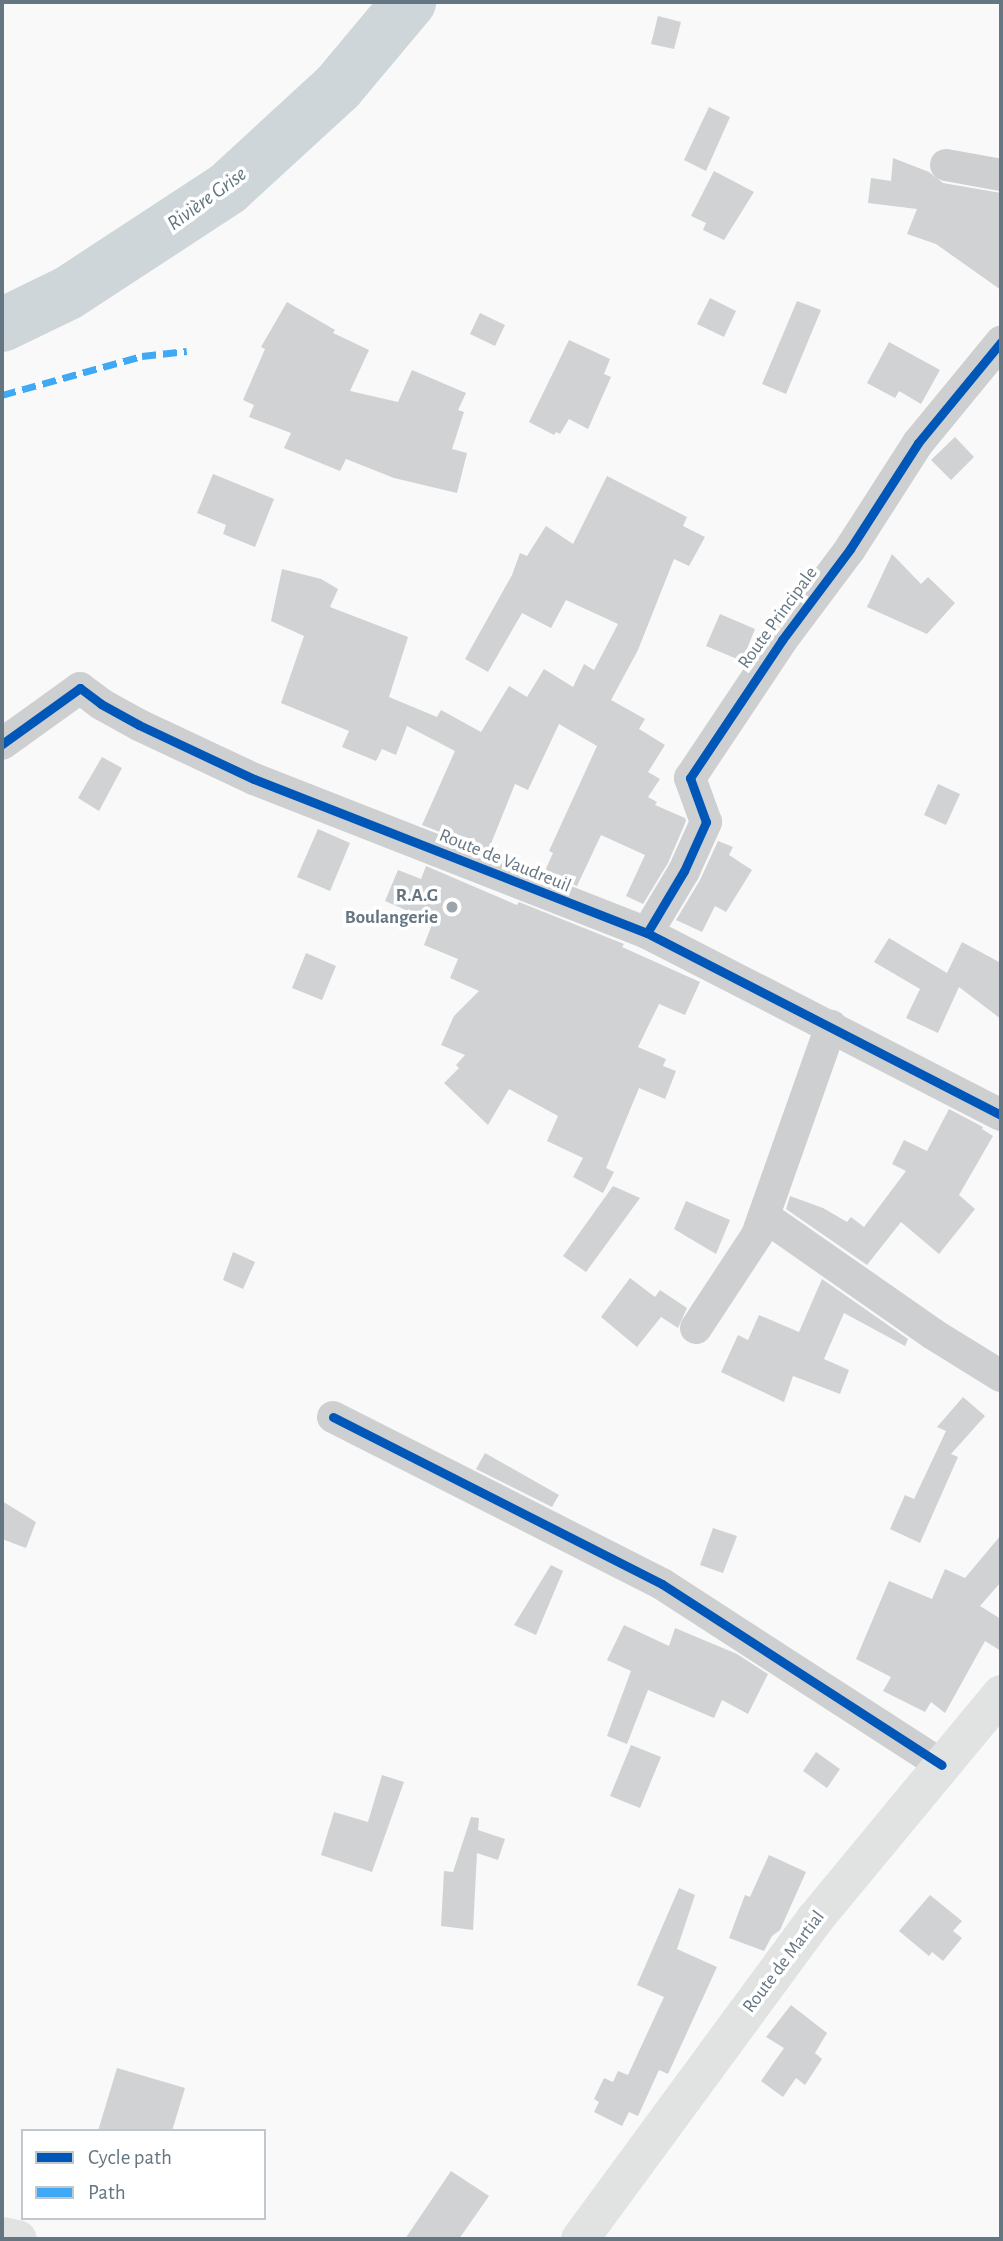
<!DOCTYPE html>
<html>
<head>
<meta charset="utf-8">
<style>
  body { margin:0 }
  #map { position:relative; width:1003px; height:2241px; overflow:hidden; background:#f9f9f9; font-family:"Alegreya Sans",sans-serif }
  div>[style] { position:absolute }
  .river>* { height:54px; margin:-27px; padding:0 27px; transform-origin:27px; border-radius:27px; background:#ced6d9 }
  .building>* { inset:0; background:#d0d2d3 }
  .street>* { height:32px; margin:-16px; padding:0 16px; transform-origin:16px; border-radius:16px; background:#cecfd0 }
  .secondary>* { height:38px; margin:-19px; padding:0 19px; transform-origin:19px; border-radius:19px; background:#e1e2e2 }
  .quiet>* { height:7px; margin-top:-3.5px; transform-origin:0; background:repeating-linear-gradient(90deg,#3fa9f5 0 14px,transparent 0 21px) }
  .cycleway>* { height:9px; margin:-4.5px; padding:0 4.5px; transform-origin:4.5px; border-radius:4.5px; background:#0057b8 }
  .dots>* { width:19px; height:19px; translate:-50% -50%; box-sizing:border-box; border:4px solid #fff; border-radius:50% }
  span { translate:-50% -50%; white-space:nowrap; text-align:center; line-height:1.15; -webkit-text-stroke:7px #fff; paint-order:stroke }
  .street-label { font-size:19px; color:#657683 }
  .poi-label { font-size:19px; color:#657683; font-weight:700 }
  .right { translate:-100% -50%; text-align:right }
  .water-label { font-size:21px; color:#60757c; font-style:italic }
  .frame { position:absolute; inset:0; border:4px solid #657683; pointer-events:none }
  .legend { position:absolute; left:21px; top:2129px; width:245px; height:91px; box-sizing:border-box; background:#fff; border:2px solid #c1c8cd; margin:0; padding:9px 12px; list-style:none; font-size:21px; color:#657683 }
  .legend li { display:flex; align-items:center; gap:14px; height:35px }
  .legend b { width:35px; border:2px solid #c1c8cd }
</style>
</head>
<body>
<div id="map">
  <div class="river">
    <div style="left:2px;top:325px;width:73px;rotate:-25.9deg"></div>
    <div style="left:68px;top:293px;width:190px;rotate:-33.2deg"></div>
    <div style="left:227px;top:189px;width:151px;rotate:-42.6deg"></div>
    <div style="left:338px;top:87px;width:111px;rotate:-50.1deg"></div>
  </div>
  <div class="building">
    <div style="clip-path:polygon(658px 16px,681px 22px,674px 49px,651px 44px)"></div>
    <div style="clip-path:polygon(709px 107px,730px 117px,706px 171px,684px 160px)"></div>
    <div style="clip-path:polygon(893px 158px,929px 172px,943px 183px,1001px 193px,1001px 290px,936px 244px,907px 234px,917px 209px,868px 203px,871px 178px,891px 181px)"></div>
    <div style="clip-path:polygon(714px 171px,754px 192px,724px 240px,703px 230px,706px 223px,691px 216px)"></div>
    <div style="clip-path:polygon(710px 298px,736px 311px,724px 337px,697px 324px)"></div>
    <div style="clip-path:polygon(797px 301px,821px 310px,786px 394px,762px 384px)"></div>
    <div style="clip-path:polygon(287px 302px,335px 330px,333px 333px,369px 350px,350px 391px,398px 402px,412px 370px,466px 393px,458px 410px,464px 412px,452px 449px,467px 453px,457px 493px,394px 478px,346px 459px,340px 471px,284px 448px,291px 433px,249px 417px,254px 405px,243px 400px,265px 349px,261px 347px)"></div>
    <div style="clip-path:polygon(480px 313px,505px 325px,495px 346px,470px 334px)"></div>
    <div style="clip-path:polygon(569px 340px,610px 359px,604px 374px,611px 377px,588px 429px,569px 419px,560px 434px,556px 432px,554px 435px,529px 422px)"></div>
    <div style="clip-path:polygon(889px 342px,940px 370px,921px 404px,899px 391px,895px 398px,867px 383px)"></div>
    <div style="clip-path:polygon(955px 437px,974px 457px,951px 480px,931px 460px)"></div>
    <div style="clip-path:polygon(213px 474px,274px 499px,255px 547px,223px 534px,226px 525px,197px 513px)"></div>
    <div style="clip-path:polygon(607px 476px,687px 517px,683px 526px,705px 537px,689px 566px,674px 559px,638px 650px,611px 700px,645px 719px,639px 729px,665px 745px,648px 772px,660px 779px,648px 797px,657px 802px,655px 805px,685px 818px,686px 821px,668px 863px,643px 904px,626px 896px,645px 855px,601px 835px,577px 886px,544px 873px,553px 853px,549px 851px,597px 746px,559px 724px,528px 790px,515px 784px,488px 851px,422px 825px,455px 751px,407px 726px,396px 755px,382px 749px,376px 761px,342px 747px,349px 731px,281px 703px,304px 636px,271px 621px,282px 569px,321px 579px,338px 589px,330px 607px,408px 637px,389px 697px,437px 717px,441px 710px,481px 732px,509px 686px,527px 697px,544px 669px,573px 687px,584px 664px,594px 670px,618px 624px,566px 600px,551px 628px,522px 613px,488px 672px,465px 659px,512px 575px,520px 553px,527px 556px,546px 526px,573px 544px)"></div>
    <div style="clip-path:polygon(892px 554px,921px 584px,928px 577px,955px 603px,927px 634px,867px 607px)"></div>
    <div style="clip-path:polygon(720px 614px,755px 629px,742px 661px,706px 646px)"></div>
    <div style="clip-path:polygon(102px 757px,122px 768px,99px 811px,78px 798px)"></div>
    <div style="clip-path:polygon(938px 784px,960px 794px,946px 825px,924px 815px)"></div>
    <div style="clip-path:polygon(318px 829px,350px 843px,330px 891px,297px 877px)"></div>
    <div style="clip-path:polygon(718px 841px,733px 847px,729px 855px,752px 870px,726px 912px,715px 906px,702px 932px,676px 920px,700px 880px)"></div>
    <div style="clip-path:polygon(426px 866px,517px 905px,519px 902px,624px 944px,622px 947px,700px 982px,685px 1015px,659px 1004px,638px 1047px,666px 1059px,663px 1066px,676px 1071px,665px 1099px,639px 1088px,606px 1168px,614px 1172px,603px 1193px,573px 1177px,583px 1158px,547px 1141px,558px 1116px,509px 1089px,488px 1125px,444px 1083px,459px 1068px,456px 1065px,465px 1055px,441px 1045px,454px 1016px,479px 991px,450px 978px,458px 959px,424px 945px,433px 922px,385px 901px,398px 870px,421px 879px)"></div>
    <div style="clip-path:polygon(889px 938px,947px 973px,962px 942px,1001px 963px,1001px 1019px,959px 987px,938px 1033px,906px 1018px,920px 989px,874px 962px)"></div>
    <div style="clip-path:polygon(306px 953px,336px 966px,322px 1000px,292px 988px)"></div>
    <div style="clip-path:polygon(949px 1109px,983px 1127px,982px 1129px,993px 1136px,959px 1195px,975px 1209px,939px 1254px,901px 1222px,867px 1265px,786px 1209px,790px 1196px,823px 1208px,847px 1222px,851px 1217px,864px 1227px,906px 1171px,892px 1164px,904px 1140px,927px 1151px)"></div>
    <div style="clip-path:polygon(613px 1186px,640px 1198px,586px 1272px,563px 1256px)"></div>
    <div style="clip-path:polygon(686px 1201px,730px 1220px,716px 1254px,674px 1229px)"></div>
    <div style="clip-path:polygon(233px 1252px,255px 1262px,243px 1289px,223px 1280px)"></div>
    <div style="clip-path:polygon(630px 1278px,655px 1297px,660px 1290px,687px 1308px,678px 1328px,661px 1317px,637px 1347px,601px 1317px)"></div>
    <div style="clip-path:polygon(822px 1279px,908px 1339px,905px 1346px,844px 1313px,824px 1359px,849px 1370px,840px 1394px,793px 1376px,784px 1402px,721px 1372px,738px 1335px,748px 1340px,759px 1315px,799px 1332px)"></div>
    <div style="clip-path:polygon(963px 1397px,985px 1416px,951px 1454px,958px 1457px,920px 1543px,890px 1529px,905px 1495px,914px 1499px,946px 1431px,937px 1427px)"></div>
    <div style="clip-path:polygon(485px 1453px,559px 1495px,552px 1507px,476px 1469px)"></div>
    <div style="clip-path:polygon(2px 1501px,36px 1522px,26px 1548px,2px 1539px)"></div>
    <div style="clip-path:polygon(713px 1528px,737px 1536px,723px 1573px,700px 1565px)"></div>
    <div style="clip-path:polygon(1001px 1535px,1001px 1582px,980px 1606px,1001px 1619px,1001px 1651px,985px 1641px,945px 1713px,931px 1702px,925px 1712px,883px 1691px,891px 1677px,856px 1659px,889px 1581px,932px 1599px,945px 1569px,965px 1578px)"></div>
    <div style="clip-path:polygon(551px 1565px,563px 1571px,536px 1635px,514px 1625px)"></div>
    <div style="clip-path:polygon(624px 1625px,669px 1646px,675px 1628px,737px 1654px,768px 1674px,748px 1714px,722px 1700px,714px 1718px,648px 1690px,627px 1744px,607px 1736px,631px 1671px,607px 1660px)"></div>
    <div style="clip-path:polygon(631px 1745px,661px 1757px,640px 1808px,610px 1796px)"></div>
    <div style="clip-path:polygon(816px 1752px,840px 1769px,827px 1788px,803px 1771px)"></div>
    <div style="clip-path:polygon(382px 1775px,404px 1782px,372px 1872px,321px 1855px,334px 1812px,368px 1822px)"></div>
    <div style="clip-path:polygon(471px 1817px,479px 1818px,478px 1830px,505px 1839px,498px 1860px,477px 1853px,473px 1930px,441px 1926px,444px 1871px,453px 1872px)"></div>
    <div style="clip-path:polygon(769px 1855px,806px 1872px,780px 1930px,772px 1936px,764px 1951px,729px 1938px,745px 1895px,750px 1897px)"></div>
    <div style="clip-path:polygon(679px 1888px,695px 1895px,677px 1949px,717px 1967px,668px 2074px,659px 2070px,638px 2116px,629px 2112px,622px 2126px,594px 2112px,599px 2102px,594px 2099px,604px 2078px,613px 2082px,618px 2071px,628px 2075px,664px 1997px,637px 1985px)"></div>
    <div style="clip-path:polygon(930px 1895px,962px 1921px,953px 1931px,962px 1938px,943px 1961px,932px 1952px,929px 1956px,899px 1931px)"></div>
    <div style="clip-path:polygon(791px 2005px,827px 2033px,815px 2053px,822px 2059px,805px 2085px,796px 2078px,783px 2097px,761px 2081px,784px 2048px,766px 2037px)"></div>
    <div style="clip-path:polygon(117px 2068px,185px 2088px,172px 2131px,98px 2131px)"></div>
    <div style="clip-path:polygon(451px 2171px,489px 2196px,459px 2239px,405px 2239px)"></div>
  </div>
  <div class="street">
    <div style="left:946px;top:165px;width:56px;rotate:10.3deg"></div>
    <div style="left:2px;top:744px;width:96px;rotate:-35.7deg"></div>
    <div style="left:80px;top:688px;width:26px;rotate:37deg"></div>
    <div style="left:101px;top:704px;width:43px;rotate:28.9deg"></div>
    <div style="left:139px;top:725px;width:127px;rotate:25.2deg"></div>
    <div style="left:254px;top:779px;width:422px;rotate:21.4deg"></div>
    <div style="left:647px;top:933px;width:398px;rotate:27.2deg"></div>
    <div style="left:647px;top:933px;width:72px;rotate:-59.2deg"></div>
    <div style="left:684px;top:871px;width:54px;rotate:-65.8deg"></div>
    <div style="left:706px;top:822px;width:47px;rotate:-110deg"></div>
    <div style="left:690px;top:778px;width:166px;rotate:-56.3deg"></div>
    <div style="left:782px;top:640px;width:114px;rotate:-53.2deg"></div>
    <div style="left:850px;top:549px;width:126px;rotate:-57.3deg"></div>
    <div style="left:918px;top:443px;width:131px;rotate:-50.6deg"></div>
    <div style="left:764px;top:1216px;width:206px;rotate:34.9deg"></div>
    <div style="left:933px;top:1334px;width:80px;rotate:31.7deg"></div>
    <div style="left:696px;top:1328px;width:111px;rotate:-56.7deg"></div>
    <div style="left:757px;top:1235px;width:222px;rotate:-70.5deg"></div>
    <div style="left:333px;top:1417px;width:369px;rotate:26.9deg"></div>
    <div style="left:662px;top:1584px;width:333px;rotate:32.9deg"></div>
  </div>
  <div class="secondary">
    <div style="left:2px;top:2236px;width:16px;rotate:11deg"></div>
    <div style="left:580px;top:2239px;width:397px;rotate:-53.7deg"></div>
    <div style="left:815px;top:1919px;width:292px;rotate:-50.4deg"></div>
  </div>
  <div class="quiet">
    <div style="left:2px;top:395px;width:145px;rotate:-15.6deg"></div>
    <div style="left:142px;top:356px;width:45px;rotate:-6.3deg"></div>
  </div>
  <div class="cycleway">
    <div style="left:2px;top:744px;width:96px;rotate:-35.7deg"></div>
    <div style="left:80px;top:688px;width:26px;rotate:37deg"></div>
    <div style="left:101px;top:704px;width:43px;rotate:28.9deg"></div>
    <div style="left:139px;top:725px;width:127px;rotate:25.2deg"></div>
    <div style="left:254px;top:779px;width:422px;rotate:21.4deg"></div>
    <div style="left:647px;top:933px;width:398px;rotate:27.2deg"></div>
    <div style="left:647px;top:933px;width:72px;rotate:-59.2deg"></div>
    <div style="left:684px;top:871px;width:54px;rotate:-65.8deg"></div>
    <div style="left:706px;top:822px;width:47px;rotate:-110deg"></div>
    <div style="left:690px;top:778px;width:166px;rotate:-56.3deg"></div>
    <div style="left:782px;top:640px;width:114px;rotate:-53.2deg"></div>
    <div style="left:850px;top:549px;width:126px;rotate:-57.3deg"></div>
    <div style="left:918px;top:443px;width:131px;rotate:-50.6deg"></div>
    <div style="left:333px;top:1417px;width:369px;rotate:26.9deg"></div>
    <div style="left:662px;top:1584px;width:333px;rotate:32.9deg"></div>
  </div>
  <div class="dots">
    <div style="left:452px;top:907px;background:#99a4ac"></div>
  </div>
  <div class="street-label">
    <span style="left:778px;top:618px;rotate:-54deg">Route Principale</span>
    <span style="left:505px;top:861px;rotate:22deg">Route de Vaudreuil</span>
    <span style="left:784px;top:1962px;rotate:-53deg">Route de Martial</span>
  </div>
  <div class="poi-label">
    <span class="right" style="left:438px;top:907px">R.A.G<br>Boulangerie</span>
  </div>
  <div class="water-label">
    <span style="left:207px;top:199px;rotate:-36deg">Rivière Grise</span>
  </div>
  <div class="frame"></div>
  <ul class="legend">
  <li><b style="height:9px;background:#0057b8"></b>Cycle path</li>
  <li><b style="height:9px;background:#3fa9f5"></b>Path</li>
  </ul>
</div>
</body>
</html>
